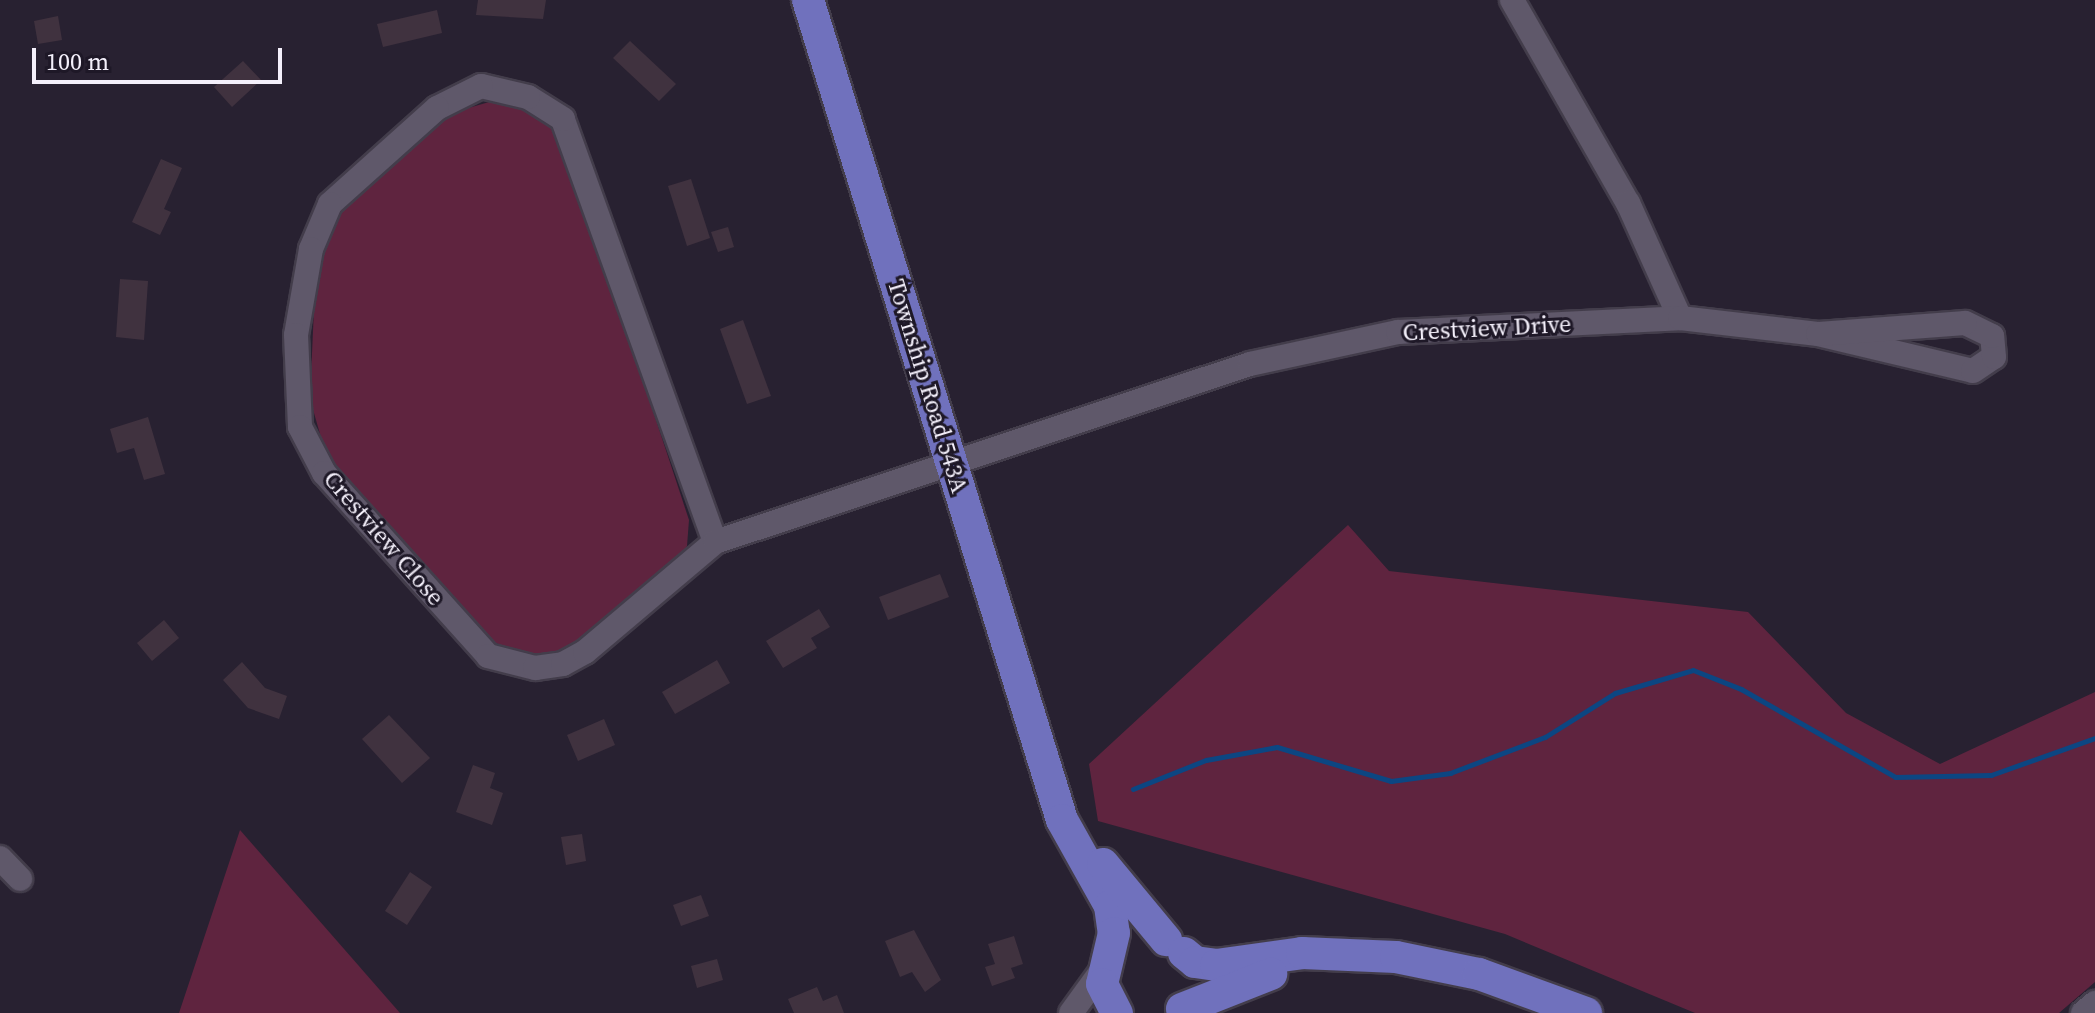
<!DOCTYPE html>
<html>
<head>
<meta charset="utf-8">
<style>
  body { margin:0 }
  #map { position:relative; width:2095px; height:1013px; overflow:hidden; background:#282131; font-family:"Source Serif 4",serif }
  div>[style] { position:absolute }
  .green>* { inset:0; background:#5f243f }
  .stream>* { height:5px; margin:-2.5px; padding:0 2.5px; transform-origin:2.5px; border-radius:2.5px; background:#0c4682 }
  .building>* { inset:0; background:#40323f }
  .roads { filter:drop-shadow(2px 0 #433d4b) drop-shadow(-2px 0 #433d4b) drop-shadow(0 2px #433d4b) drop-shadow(0 -2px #433d4b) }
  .minor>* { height:24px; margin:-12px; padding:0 12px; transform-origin:12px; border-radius:12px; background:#5f586a }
  .major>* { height:32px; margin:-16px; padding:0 16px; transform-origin:16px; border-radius:16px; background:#7071bd }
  span { translate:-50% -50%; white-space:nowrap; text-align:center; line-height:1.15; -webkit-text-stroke:6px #1e1827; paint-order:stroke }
  .street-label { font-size:24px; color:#f4f0fb }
  .scale { position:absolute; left:32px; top:48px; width:250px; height:36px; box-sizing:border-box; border:4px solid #f4f0fb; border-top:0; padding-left:10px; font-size:24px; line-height:28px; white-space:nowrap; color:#f4f0fb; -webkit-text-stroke:6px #1e1827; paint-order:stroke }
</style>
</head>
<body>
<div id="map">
  <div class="green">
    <div style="clip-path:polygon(503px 98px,531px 105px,565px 144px,689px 520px,687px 546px,672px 572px,585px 640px,554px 652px,525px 656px,489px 640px,467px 622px,326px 455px,310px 399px,316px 263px,340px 207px,375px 170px,451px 113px)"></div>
    <div style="clip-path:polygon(1348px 525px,1389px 571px,1748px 612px,1846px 713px,1940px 764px,2095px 692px,2095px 982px,2059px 1013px,1695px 1013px,1505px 934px,1098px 821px,1089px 764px)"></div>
    <div style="clip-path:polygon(240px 830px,400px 1013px,179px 1013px)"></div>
  </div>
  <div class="stream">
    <div style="left:1133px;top:789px;width:79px;rotate:-21.7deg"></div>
    <div style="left:1206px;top:760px;width:72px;rotate:-10.4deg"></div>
    <div style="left:1277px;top:747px;width:119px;rotate:16.6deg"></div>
    <div style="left:1391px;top:781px;width:60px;rotate:-7.7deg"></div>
    <div style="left:1450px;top:773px;width:102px;rotate:-20.8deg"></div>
    <div style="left:1545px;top:737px;width:83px;rotate:-32.2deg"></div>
    <div style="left:1615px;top:693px;width:81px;rotate:-16.4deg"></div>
    <div style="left:1693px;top:670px;width:52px;rotate:21.6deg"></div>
    <div style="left:1741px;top:689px;width:177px;rotate:29.7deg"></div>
    <div style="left:1895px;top:777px;width:96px;rotate:-1.2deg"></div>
    <div style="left:1991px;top:775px;width:110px;rotate:-19.6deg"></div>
  </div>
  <div class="building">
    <div style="clip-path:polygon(478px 0,546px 0,543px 19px,476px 15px)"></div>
    <div style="clip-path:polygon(437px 10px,442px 33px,383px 47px,377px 24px)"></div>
    <div style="clip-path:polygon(58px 16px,62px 40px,38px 44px,34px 21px)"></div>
    <div style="clip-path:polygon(630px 41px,676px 84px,659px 101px,613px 58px)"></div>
    <div style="clip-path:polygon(243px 61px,261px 80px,232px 107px,214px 87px)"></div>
    <div style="clip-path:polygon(161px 159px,182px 168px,164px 209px,171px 212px,160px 235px,132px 222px)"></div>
    <div style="clip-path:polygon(691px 179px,710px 238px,687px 246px,668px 186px)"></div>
    <div style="clip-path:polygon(728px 227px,734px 247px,718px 252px,711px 232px)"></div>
    <div style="clip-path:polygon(120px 279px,148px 281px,144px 340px,116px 337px)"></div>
    <div style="clip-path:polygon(743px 320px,771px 396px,747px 404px,720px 329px)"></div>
    <div style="clip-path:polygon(148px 417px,165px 474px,144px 480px,134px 448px,117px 453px,110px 429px)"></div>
    <div style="clip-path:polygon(940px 574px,949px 597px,888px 620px,879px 597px)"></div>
    <div style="clip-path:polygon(819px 609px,830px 627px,811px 638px,817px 648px,783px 668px,766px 641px)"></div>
    <div style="clip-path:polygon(164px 620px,179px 638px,152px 661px,137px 643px)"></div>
    <div style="clip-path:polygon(717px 660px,730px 683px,675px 714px,662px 692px)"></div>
    <div style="clip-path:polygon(242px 662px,265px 688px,287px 696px,279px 719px,248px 708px,223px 680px)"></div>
    <div style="clip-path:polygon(389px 715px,430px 758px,402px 783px,362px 739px)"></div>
    <div style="clip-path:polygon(604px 719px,615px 745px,578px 761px,567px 735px)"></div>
    <div style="clip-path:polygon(473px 765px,495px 773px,490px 788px,503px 793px,492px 825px,456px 812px)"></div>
    <div style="clip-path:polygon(582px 834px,586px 861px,566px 865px,561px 837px)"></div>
    <div style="clip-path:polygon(410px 872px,432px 887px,407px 925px,385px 911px)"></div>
    <div style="clip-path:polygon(701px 895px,709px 916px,681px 926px,673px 905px)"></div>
    <div style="clip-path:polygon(914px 930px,941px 980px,925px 992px,912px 972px,900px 977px,885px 941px)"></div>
    <div style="clip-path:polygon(1014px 936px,1023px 964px,1011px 968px,1015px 978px,992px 986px,985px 967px,995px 964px,988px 944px)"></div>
    <div style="clip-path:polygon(717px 959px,723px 980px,697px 988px,691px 966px)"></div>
    <div style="clip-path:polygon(817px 987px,823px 1001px,837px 995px,844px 1013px,794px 1013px,788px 999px)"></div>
  </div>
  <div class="roads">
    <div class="minor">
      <div style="left:1512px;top:0;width:234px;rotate:60.3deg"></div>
      <div style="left:1628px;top:203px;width:126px;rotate:65.7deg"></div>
      <div style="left:715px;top:542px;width:449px;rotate:-109.8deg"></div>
      <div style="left:563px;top:119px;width:41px;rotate:-147.8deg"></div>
      <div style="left:528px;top:97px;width:48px;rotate:-166.8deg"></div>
      <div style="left:481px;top:86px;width:49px;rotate:153.4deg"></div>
      <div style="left:437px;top:108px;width:144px;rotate:138.1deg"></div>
      <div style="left:330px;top:204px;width:49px;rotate:112.9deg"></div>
      <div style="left:311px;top:249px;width:87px;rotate:99.9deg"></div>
      <div style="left:296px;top:335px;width:92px;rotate:87.5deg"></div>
      <div style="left:300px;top:427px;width:52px;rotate:62.4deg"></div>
      <div style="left:324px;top:473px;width:246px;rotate:48.1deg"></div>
      <div style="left:488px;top:656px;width:49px;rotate:14.3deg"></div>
      <div style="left:535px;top:668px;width:28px;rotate:-8deg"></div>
      <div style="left:563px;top:664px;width:25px;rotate:-29deg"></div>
      <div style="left:585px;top:652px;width:170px;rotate:-40.2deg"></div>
      <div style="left:715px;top:542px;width:564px;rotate:-18.4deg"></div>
      <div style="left:1250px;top:364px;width:151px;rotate:-12.2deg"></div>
      <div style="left:1398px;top:332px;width:282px;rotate:-2.8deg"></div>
      <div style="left:1680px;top:318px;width:139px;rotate:6.6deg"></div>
      <div style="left:1818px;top:334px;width:159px;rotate:13.4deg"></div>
      <div style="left:1973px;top:371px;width:25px;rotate:-34deg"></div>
      <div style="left:1994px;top:357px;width:21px;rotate:-95deg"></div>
      <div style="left:1992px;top:336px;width:30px;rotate:-154deg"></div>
      <div style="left:1965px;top:323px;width:147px;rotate:175.7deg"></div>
      <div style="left:0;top:858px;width:29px;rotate:46deg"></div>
      <div style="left:1071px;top:1013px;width:54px;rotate:-54deg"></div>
      <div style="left:2083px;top:1013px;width:16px;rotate:-40deg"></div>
    </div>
    <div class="major">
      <div style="left:808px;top:0;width:858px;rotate:72.79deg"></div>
      <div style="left:1062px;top:820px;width:98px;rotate:60.8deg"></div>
      <div style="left:1110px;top:906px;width:27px;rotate:82deg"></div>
      <div style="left:1114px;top:933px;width:52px;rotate:103.2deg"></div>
      <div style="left:1102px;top:984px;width:33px;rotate:63deg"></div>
      <div style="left:1103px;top:864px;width:99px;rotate:50.3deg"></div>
      <div style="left:1184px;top:953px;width:14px;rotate:39deg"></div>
      <div style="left:1195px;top:962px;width:21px;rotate:8deg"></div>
      <div style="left:1216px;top:965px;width:87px;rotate:-7.9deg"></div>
      <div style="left:1302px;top:953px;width:94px;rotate:2.4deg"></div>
      <div style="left:1396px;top:957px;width:85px;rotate:11.6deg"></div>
      <div style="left:1479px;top:974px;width:114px;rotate:20deg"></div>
      <div style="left:1182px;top:1009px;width:96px;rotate:-21.5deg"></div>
    </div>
  </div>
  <div class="street-label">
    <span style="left:1487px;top:328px;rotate:-3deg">Crestview Drive</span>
    <span style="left:928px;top:386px;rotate:73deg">Township Road 543A</span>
    <span style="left:384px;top:538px;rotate:49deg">Crestview Close</span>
  </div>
  <div class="scale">100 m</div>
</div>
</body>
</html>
